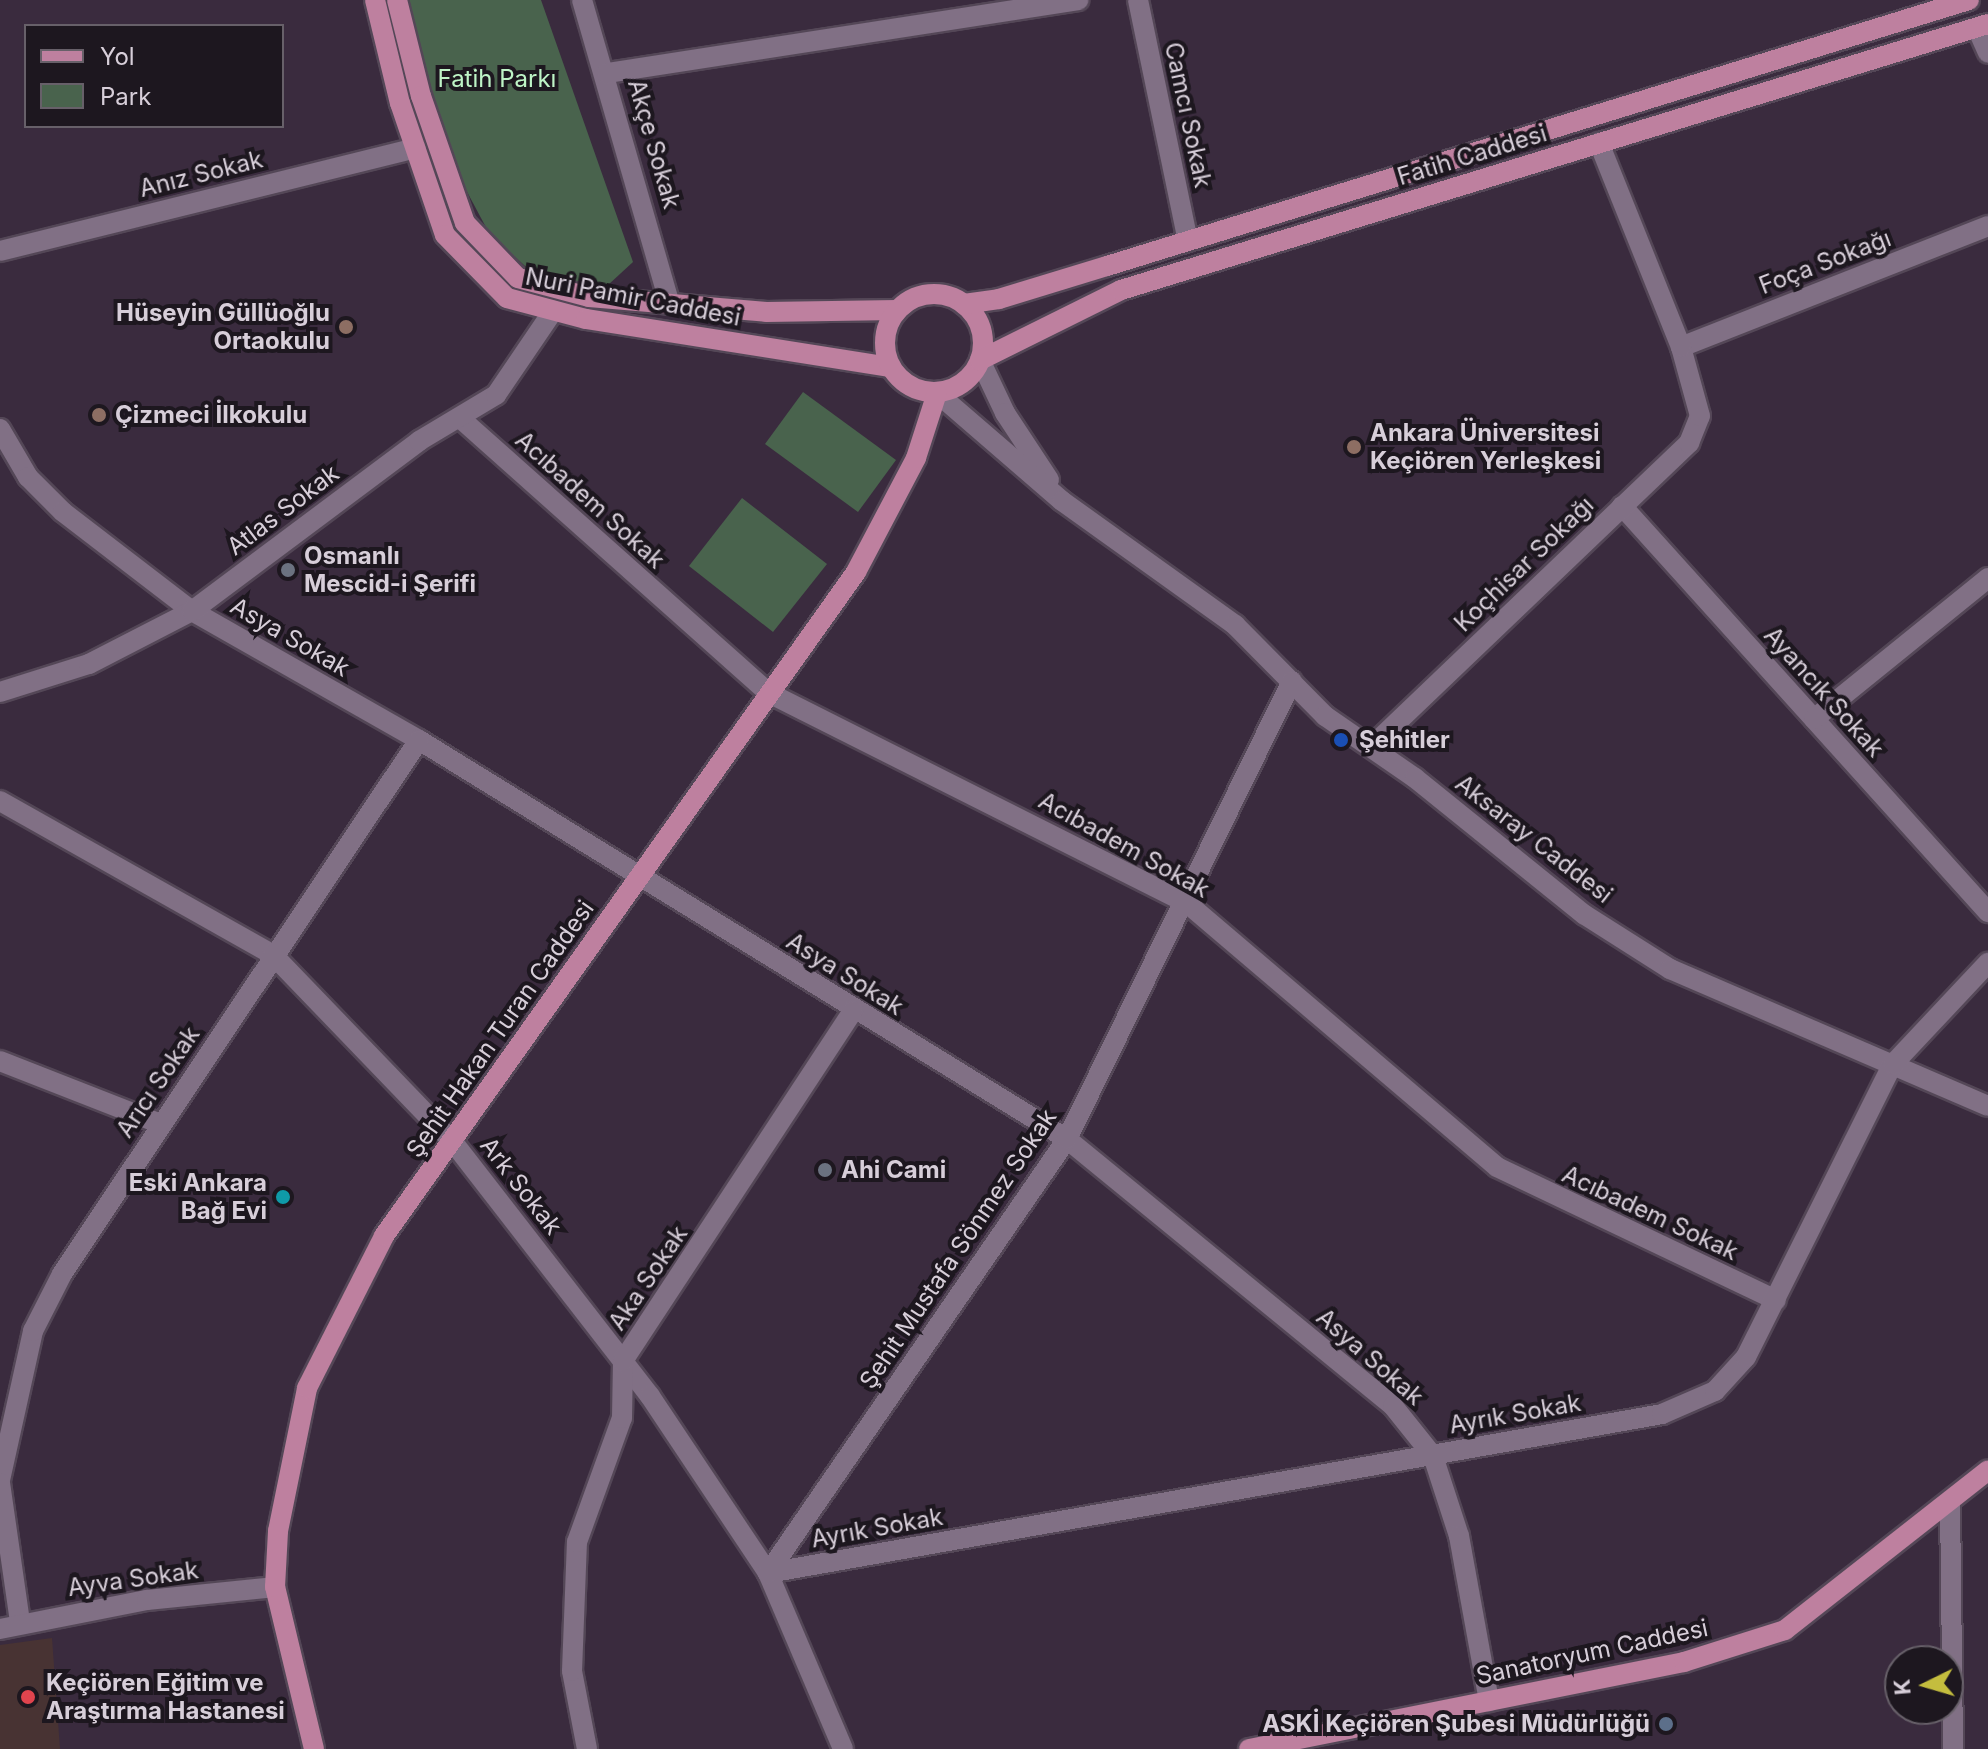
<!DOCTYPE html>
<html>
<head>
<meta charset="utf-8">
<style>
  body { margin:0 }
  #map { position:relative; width:1988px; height:1749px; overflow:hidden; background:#3a2b3e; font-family:Inter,sans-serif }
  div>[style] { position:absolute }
  .medical>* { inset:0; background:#483333 }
  .green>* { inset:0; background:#49634d }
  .roads { filter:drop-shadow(2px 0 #544757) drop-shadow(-2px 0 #544757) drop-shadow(0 2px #544757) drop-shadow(0 -2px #544757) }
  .minor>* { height:20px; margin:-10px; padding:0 10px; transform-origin:10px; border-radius:10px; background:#817085 }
  .major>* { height:20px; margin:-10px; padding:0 10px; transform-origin:10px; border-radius:10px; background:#be809f }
  .major>.ring { margin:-10px; padding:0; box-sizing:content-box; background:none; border:20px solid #be809f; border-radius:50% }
  .dots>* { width:22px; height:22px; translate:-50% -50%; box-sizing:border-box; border:4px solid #1d171f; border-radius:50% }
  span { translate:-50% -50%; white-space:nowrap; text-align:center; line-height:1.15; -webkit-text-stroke:8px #1d171f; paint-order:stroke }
  .park-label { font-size:24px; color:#bef4c6 }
  .street-label { font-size:24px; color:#d7ced9 }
  .poi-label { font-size:24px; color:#d7ced9; font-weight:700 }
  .right { translate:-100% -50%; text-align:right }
  .left { translate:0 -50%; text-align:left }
  .legend { position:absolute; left:24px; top:24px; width:260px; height:104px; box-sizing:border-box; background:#1d171f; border:2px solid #676069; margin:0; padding:10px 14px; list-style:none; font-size:24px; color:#d7ced9 }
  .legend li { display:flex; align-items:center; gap:16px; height:40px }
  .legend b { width:40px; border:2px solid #676069 }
  .north { position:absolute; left:1884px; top:1645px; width:80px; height:80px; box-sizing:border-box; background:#1d171f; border:2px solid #676069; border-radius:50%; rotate:265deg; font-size:22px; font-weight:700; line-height:32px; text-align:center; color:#d7ced9 }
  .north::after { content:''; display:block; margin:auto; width:28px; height:36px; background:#c4bd3e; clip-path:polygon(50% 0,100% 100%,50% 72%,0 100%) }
</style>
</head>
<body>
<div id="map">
  <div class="medical">
    <div style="clip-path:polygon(52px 1638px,60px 1749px,0 1749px,0 1645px)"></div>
  </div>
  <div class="green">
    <div style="clip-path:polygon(409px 0,541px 0,633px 262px,608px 285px,570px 283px,526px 267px,489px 233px,465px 188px,433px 97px)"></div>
    <div style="clip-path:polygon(803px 392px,896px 460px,858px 512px,765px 444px)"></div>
    <div style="clip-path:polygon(742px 498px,827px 564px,773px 632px,689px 566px)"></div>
  </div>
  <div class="roads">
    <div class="minor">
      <div style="left:582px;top:0;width:316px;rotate:73.9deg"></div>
      <div style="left:1138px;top:0;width:246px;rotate:78.3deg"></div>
      <div style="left:1977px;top:28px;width:27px;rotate:66deg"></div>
      <div style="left:607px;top:73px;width:477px;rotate:-8.8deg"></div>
      <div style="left:0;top:251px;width:428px;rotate:-13.9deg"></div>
      <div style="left:1681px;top:347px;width:330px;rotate:-21.5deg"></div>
      <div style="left:980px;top:360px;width:59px;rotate:64.7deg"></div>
      <div style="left:1005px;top:413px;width:80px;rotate:56.7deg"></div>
      <div style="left:937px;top:393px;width:165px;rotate:40.8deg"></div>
      <div style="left:1062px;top:501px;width:213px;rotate:35.6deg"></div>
      <div style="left:1235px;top:625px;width:128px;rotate:45.3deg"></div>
      <div style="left:1325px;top:716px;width:109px;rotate:34.6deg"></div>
      <div style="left:1415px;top:778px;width:218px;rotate:38.9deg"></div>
      <div style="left:1585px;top:915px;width:101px;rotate:32.4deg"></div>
      <div style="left:1670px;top:969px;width:346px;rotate:23.3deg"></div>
      <div style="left:460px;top:418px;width:411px;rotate:41.7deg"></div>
      <div style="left:767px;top:692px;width:470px;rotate:26.7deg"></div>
      <div style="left:1187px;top:903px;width:407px;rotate:40.4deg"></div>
      <div style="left:1497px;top:1167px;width:309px;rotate:25.5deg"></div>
      <div style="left:0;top:429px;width:56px;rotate:59.7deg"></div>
      <div style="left:28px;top:477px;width:49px;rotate:45deg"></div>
      <div style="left:63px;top:512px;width:163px;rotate:37.5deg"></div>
      <div style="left:192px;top:611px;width:261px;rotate:29.6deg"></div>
      <div style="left:419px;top:740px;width:761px;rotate:31.62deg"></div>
      <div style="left:1067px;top:1139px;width:421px;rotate:39.3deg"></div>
      <div style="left:1393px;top:1406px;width:64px;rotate:51.3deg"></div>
      <div style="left:1433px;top:1456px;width:84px;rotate:72deg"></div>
      <div style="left:1459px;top:1536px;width:168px;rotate:79.7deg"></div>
      <div style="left:1622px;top:506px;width:547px;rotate:47.97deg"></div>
      <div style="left:0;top:692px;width:93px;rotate:-17.5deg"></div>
      <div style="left:89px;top:664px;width:116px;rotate:-27.2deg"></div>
      <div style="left:192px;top:611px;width:284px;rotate:-36.8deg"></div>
      <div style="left:419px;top:441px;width:90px;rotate:-30.9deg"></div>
      <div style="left:496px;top:395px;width:102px;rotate:-55.8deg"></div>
      <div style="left:1814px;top:719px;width:224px;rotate:-39deg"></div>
      <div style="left:1372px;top:746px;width:439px;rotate:-43.7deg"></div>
      <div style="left:1689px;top:443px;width:29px;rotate:-68deg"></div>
      <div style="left:1700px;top:416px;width:72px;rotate:-105.4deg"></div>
      <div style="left:1681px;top:347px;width:220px;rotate:-111.9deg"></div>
      <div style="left:0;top:801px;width:313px;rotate:29.4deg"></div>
      <div style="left:273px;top:955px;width:260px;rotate:46.1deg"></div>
      <div style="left:453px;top:1142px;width:321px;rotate:52.2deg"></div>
      <div style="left:650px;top:1396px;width:213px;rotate:56.3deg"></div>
      <div style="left:768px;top:1573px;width:191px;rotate:66.9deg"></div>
      <div style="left:0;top:1061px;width:173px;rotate:21.4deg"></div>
      <div style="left:0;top:1480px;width:153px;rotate:-77.5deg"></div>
      <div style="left:33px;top:1331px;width:64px;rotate:-63deg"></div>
      <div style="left:62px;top:1274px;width:642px;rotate:-56.24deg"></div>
      <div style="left:0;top:1483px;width:140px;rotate:81.8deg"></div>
      <div style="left:1950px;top:1501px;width:248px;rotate:89.3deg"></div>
      <div style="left:768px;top:1573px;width:908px;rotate:-10.08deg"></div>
      <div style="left:1662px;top:1414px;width:58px;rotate:-23.5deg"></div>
      <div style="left:1715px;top:1391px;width:46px;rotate:-47.6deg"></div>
      <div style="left:1746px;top:1357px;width:328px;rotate:-63.4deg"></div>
      <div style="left:1893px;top:1064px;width:139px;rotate:-46.8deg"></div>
      <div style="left:768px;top:1573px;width:527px;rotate:-55.44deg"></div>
      <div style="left:1067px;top:1139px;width:510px;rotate:-63.84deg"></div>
      <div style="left:0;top:1629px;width:150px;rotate:-11.2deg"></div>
      <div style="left:147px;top:1600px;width:129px;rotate:-5.8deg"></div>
      <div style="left:587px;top:1749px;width:79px;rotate:-100.9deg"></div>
      <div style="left:572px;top:1671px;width:129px;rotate:-87.8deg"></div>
      <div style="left:577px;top:1542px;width:132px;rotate:-70.1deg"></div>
      <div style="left:622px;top:1418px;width:57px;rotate:-89deg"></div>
      <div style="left:623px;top:1361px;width:419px;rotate:-56.7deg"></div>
    </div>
    <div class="major">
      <div style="left:375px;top:0;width:106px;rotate:76.4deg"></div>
      <div style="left:400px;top:103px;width:139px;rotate:71.2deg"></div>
      <div style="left:445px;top:235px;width:88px;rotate:45.5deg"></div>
      <div style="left:507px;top:298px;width:82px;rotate:14.9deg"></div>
      <div style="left:586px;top:319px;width:308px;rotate:9deg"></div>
      <div style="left:397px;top:0;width:99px;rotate:76deg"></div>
      <div style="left:421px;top:96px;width:134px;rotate:70.9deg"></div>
      <div style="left:465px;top:223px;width:76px;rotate:46.1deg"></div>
      <div style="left:518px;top:278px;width:73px;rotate:15deg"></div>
      <div style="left:589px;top:297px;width:178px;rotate:4.8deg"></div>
      <div style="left:766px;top:312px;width:131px;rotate:-0.9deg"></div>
      <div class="ring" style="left:885px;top:294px;width:78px;height:78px"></div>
      <div style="left:964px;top:304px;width:35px;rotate:-8deg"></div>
      <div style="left:999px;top:299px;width:113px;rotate:-17deg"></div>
      <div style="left:1107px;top:266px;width:902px;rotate:-17.15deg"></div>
      <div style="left:980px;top:360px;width:157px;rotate:-26.4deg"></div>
      <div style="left:1121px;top:290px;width:907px;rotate:-17.06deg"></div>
      <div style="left:314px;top:1749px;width:167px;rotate:-103.5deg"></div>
      <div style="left:275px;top:1587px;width:56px;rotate:-86.9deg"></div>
      <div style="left:278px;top:1531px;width:146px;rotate:-78.5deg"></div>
      <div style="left:307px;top:1388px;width:170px;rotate:-63.1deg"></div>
      <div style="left:384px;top:1236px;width:815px;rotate:-54.59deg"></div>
      <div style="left:856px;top:572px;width:129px;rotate:-62.2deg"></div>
      <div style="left:916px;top:458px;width:68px;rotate:-72.1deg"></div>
      <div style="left:1249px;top:1749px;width:444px;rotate:-11.3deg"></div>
      <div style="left:1684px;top:1662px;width:106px;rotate:-17.6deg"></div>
      <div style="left:1785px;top:1630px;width:258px;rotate:-38.2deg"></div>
    </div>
  </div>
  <div class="dots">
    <div style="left:346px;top:327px;background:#8d6e63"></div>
    <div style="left:99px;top:415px;background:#8d6e63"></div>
    <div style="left:1354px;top:447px;background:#8d6e63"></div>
    <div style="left:288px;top:570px;background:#6b7280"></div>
    <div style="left:1341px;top:740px;background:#1a4fb4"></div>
    <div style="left:825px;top:1170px;background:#6b7280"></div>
    <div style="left:283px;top:1197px;background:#0f9aa8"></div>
    <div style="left:28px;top:1697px;background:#e0444e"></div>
    <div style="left:1666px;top:1724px;background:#5c6f8a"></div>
  </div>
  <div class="park-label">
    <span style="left:497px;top:79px">Fatih Parkı</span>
  </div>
  <div class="street-label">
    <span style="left:1188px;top:115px;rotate:78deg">Camcı Sokak</span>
    <span style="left:654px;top:144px;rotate:74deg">Akçe Sokak</span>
    <span style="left:1472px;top:155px;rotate:-17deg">Fatih Caddesi</span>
    <span style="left:201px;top:174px;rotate:-14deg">Anız Sokak</span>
    <span style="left:1825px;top:262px;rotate:-21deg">Foça Sokağı</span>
    <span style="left:633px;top:297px;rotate:11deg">Nuri Pamir Caddesi</span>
    <span style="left:590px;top:500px;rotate:42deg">Acıbadem Sokak</span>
    <span style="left:283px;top:510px;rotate:-37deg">Atlas Sokak</span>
    <span style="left:1524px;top:564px;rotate:-44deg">Koçhisar Sokağı</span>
    <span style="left:290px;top:637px;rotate:30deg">Asya Sokak</span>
    <span style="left:1824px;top:692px;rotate:48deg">Ayancık Sokak</span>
    <span style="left:1534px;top:839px;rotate:38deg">Aksaray Caddesi</span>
    <span style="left:1124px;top:845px;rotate:29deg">Acıbadem Sokak</span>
    <span style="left:845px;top:974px;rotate:32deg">Asya Sokak</span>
    <span style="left:500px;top:1029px;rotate:-55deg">Şehit Hakan Turan Caddesi</span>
    <span style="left:158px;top:1082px;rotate:-56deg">Arıcı Sokak</span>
    <span style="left:521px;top:1186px;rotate:52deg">Ark Sokak</span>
    <span style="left:1650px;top:1213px;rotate:25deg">Acıbadem Sokak</span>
    <span style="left:958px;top:1249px;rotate:-56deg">Şehit Mustafa Sönmez Sokak</span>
    <span style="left:648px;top:1278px;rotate:-56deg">Aka Sokak</span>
    <span style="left:1370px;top:1357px;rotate:41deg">Asya Sokak</span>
    <span style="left:1515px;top:1414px;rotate:-10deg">Ayrık Sokak</span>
    <span style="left:877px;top:1528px;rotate:-10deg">Ayrık Sokak</span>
    <span style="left:133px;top:1579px;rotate:-8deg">Ayva Sokak</span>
    <span style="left:1592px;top:1652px;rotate:-12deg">Sanatoryum Caddesi</span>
  </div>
  <div class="poi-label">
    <span class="right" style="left:330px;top:327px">Hüseyin Güllüoğlu<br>Ortaokulu</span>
    <span class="left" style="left:115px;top:415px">Çizmeci İlkokulu</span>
    <span class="left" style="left:1370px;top:447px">Ankara Üniversitesi<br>Keçiören Yerleşkesi</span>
    <span class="left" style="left:304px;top:570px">Osmanlı<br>Mescid-i Şerifi</span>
    <span class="left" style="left:1359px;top:740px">Şehitler</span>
    <span class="left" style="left:841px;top:1170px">Ahi Cami</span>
    <span class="right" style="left:267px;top:1197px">Eski Ankara<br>Bağ Evi</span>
    <span class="left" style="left:46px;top:1697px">Keçiören Eğitim ve<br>Araştırma Hastanesi</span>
    <span class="right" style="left:1650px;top:1724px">ASKİ Keçiören Şubesi Müdürlüğü</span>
  </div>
  <ul class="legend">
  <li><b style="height:10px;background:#be809f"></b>Yol</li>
  <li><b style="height:22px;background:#49634d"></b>Park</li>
  </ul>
  <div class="north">K</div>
</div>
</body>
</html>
